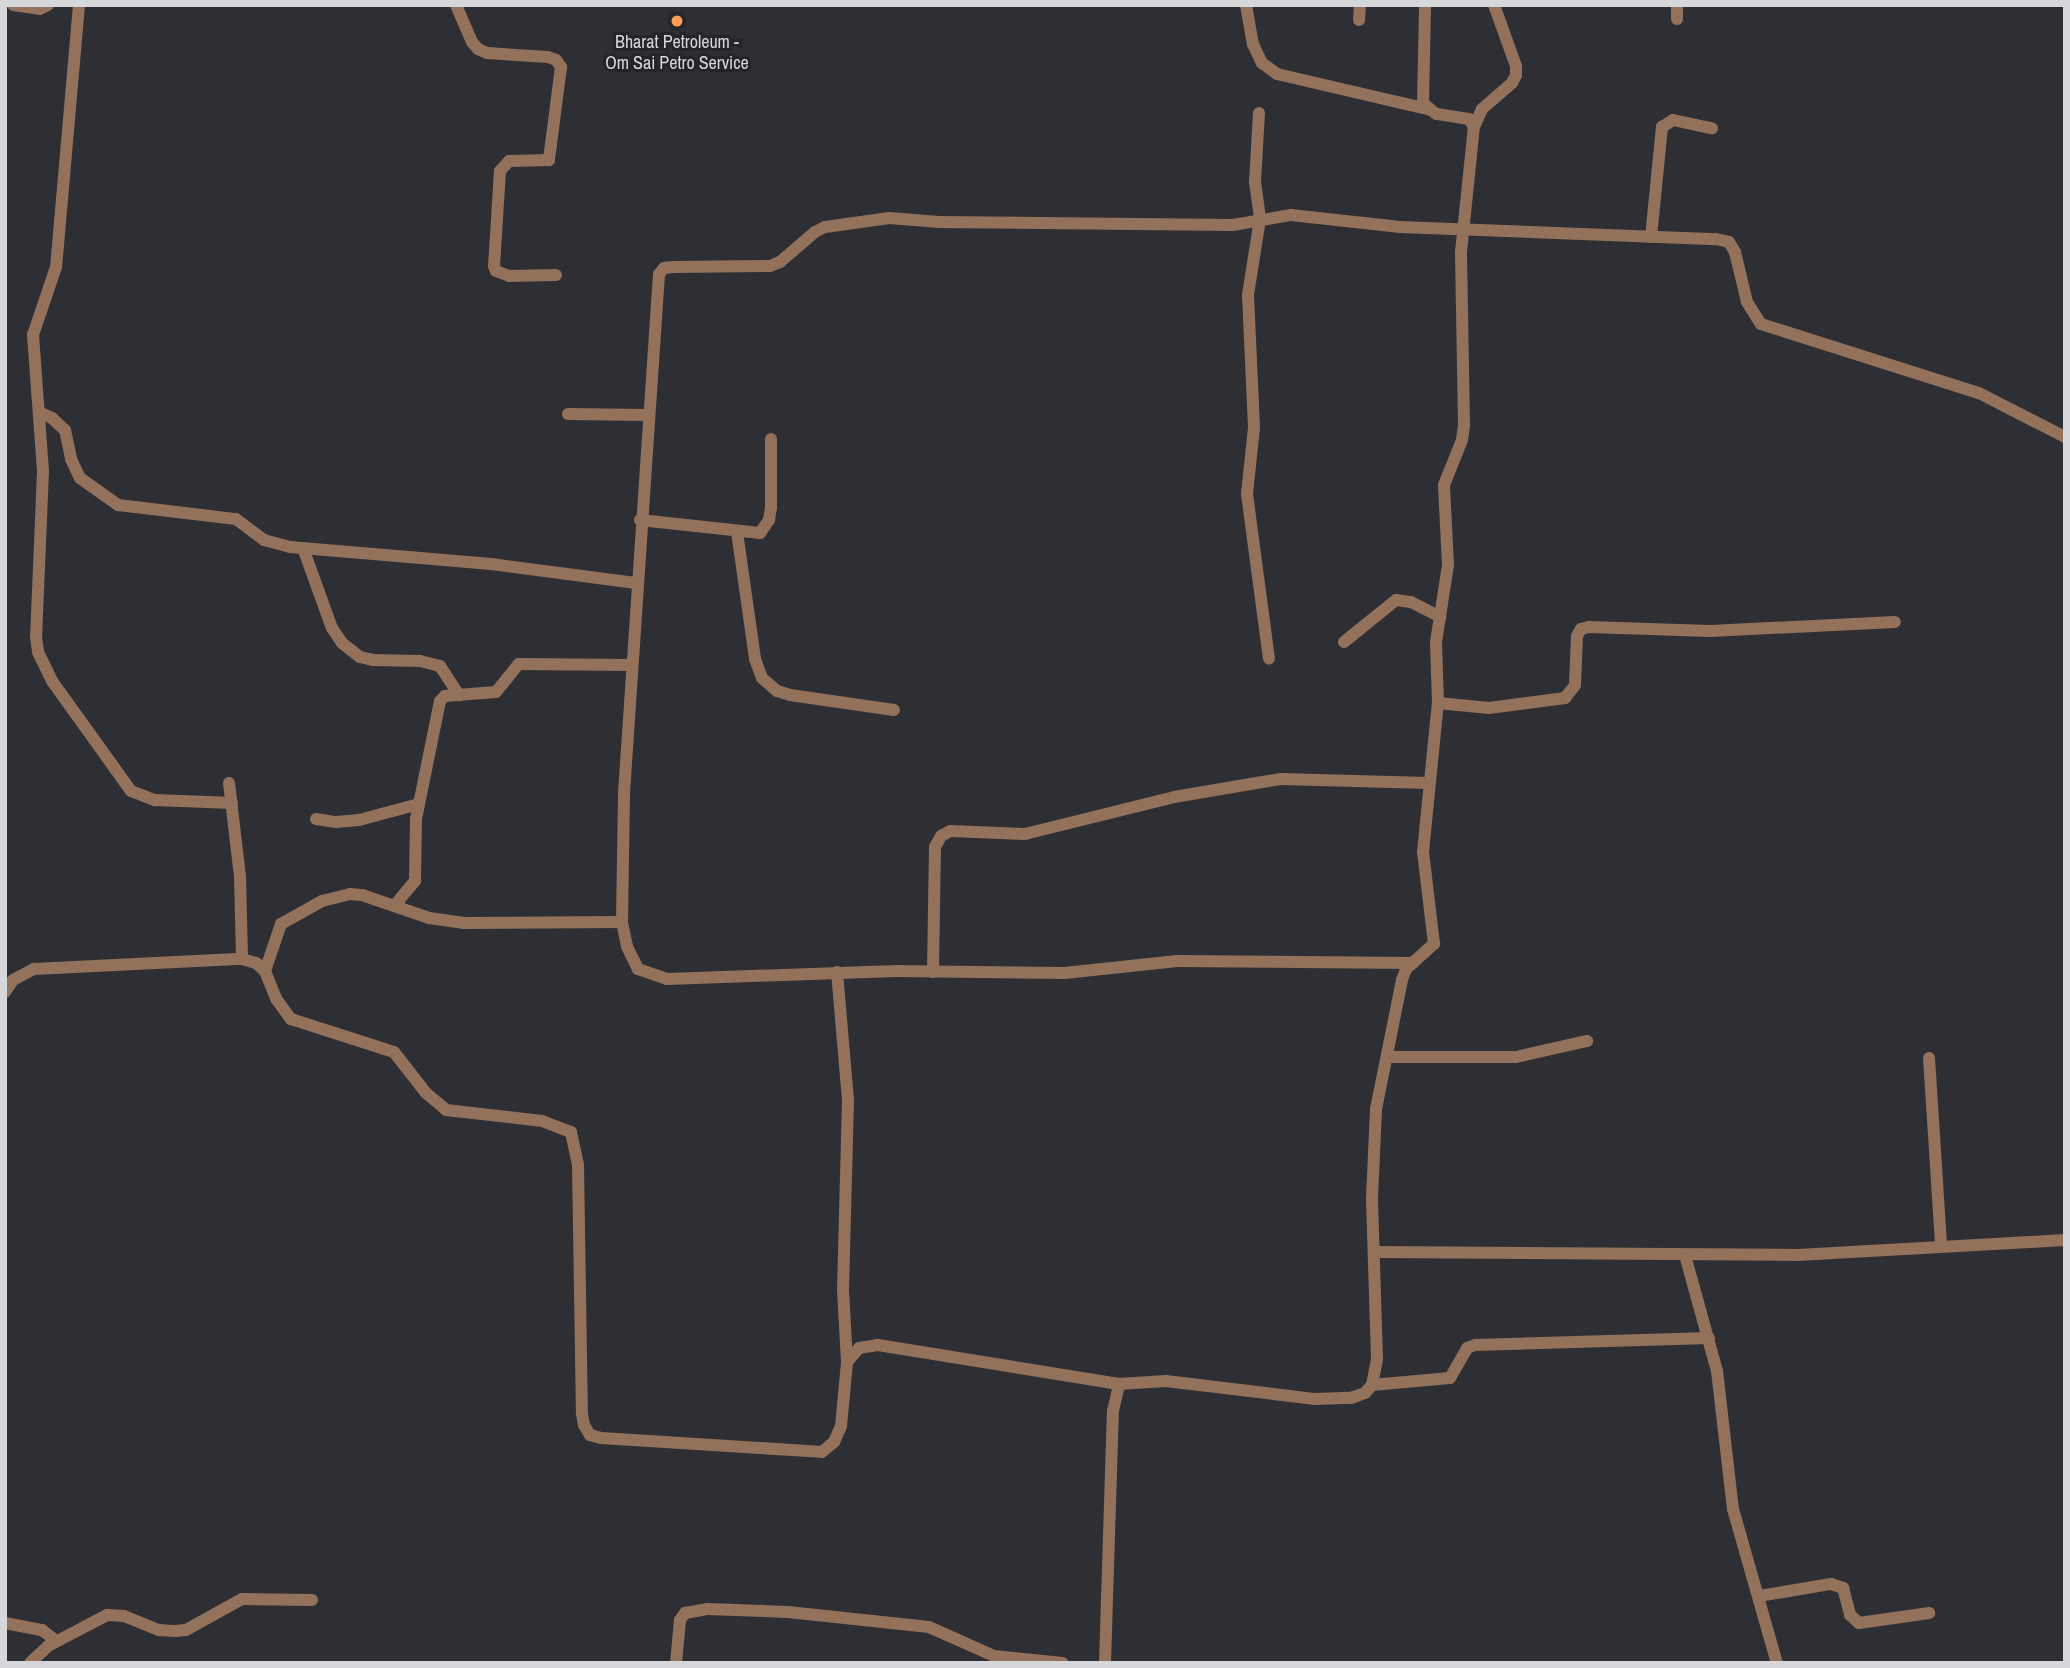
<!DOCTYPE html>
<html>
<head>
<meta charset="utf-8">
<style>
  body { margin:0 }
  #map { position:relative; width:2070px; height:1668px; overflow:hidden; background:#2e2f34; font-family:"Archivo Narrow",sans-serif }
  div>[style] { position:absolute }
  .minor>* { height:12px; margin:-6px; padding:0 6px; transform-origin:6px; border-radius:6px; background:#93715a }
  .dots>* { width:19px; height:19px; translate:-50% -50%; box-sizing:border-box; border:4px solid #24252a; border-radius:50% }
  span { translate:-50% -50%; white-space:nowrap; text-align:center; line-height:1.15; -webkit-text-stroke:6px #24252a; paint-order:stroke }
  .poi-label { font-size:18px; color:#d6d7da }
  .frame { position:absolute; inset:0; border:7px solid #d6d7da; pointer-events:none }
</style>
</head>
<body>
<div id="map">
  <div class="minor">
    <div style="left:13px;top:5px;width:27px;rotate:8deg"></div>
    <div style="left:40px;top:9px;width:9px;rotate:-27deg"></div>
    <div style="left:79px;top:5px;width:263px;rotate:95deg"></div>
    <div style="left:56px;top:267px;width:72px;rotate:108.7deg"></div>
    <div style="left:33px;top:335px;width:137px;rotate:85.8deg"></div>
    <div style="left:43px;top:472px;width:165px;rotate:92.4deg"></div>
    <div style="left:36px;top:637px;width:15px;rotate:82deg"></div>
    <div style="left:38px;top:652px;width:32px;rotate:64deg"></div>
    <div style="left:52px;top:681px;width:135px;rotate:54.3deg"></div>
    <div style="left:131px;top:791px;width:26px;rotate:21deg"></div>
    <div style="left:155px;top:800px;width:77px;rotate:2.2deg"></div>
    <div style="left:456px;top:5px;width:40px;rotate:66.6deg"></div>
    <div style="left:472px;top:42px;width:9px;rotate:49deg"></div>
    <div style="left:478px;top:49px;width:10px;rotate:24deg"></div>
    <div style="left:487px;top:53px;width:61px;rotate:3.8deg"></div>
    <div style="left:548px;top:57px;width:9px;rotate:21deg"></div>
    <div style="left:556px;top:60px;width:9px;rotate:54deg"></div>
    <div style="left:561px;top:67px;width:94px;rotate:97.4deg"></div>
    <div style="left:549px;top:160px;width:40px;rotate:178.6deg"></div>
    <div style="left:509px;top:161px;width:13px;rotate:132deg"></div>
    <div style="left:500px;top:171px;width:95px;rotate:93.6deg"></div>
    <div style="left:494px;top:266px;width:5px;rotate:68deg"></div>
    <div style="left:496px;top:271px;width:14px;rotate:21deg"></div>
    <div style="left:509px;top:276px;width:47px;rotate:-1.2deg"></div>
    <div style="left:1246px;top:5px;width:40px;rotate:80deg"></div>
    <div style="left:1253px;top:44px;width:21px;rotate:65deg"></div>
    <div style="left:1262px;top:63px;width:19px;rotate:36deg"></div>
    <div style="left:1277px;top:74px;width:155px;rotate:13.1deg"></div>
    <div style="left:1677px;top:19px;width:14px;rotate:-90deg"></div>
    <div style="left:1359px;top:20px;width:15px;rotate:-86deg"></div>
    <div style="left:1259px;top:113px;width:69px;rotate:93.3deg"></div>
    <div style="left:1255px;top:182px;width:37px;rotate:82deg"></div>
    <div style="left:1260px;top:219px;width:77px;rotate:99deg"></div>
    <div style="left:1248px;top:295px;width:133px;rotate:87.4deg"></div>
    <div style="left:1254px;top:428px;width:66px;rotate:96.1deg"></div>
    <div style="left:1247px;top:494px;width:166px;rotate:82.4deg"></div>
    <div style="left:1474px;top:127px;width:20px;rotate:-66deg"></div>
    <div style="left:1482px;top:109px;width:40px;rotate:-41deg"></div>
    <div style="left:1512px;top:83px;width:9px;rotate:-63deg"></div>
    <div style="left:1516px;top:75px;width:9px;rotate:-90deg"></div>
    <div style="left:1516px;top:66px;width:65px;rotate:-109.8deg"></div>
    <div style="left:1651px;top:237px;width:111px;rotate:-84.3deg"></div>
    <div style="left:1662px;top:127px;width:13px;rotate:-32deg"></div>
    <div style="left:1673px;top:120px;width:40px;rotate:12deg"></div>
    <div style="left:39px;top:412px;width:14px;rotate:25deg"></div>
    <div style="left:52px;top:418px;width:18px;rotate:43deg"></div>
    <div style="left:65px;top:430px;width:30px;rotate:78deg"></div>
    <div style="left:71px;top:459px;width:21px;rotate:65deg"></div>
    <div style="left:80px;top:478px;width:47px;rotate:35.4deg"></div>
    <div style="left:118px;top:505px;width:119px;rotate:6.8deg"></div>
    <div style="left:236px;top:519px;width:35px;rotate:37deg"></div>
    <div style="left:264px;top:540px;width:27px;rotate:15deg"></div>
    <div style="left:290px;top:547px;width:202px;rotate:4.8deg"></div>
    <div style="left:491px;top:564px;width:146px;rotate:7.5deg"></div>
    <div style="left:568px;top:414px;width:79px;rotate:0.7deg"></div>
    <div style="left:640px;top:520px;width:121px;rotate:6.2deg"></div>
    <div style="left:760px;top:533px;width:16px;rotate:-55deg"></div>
    <div style="left:769px;top:520px;width:12px;rotate:-81deg"></div>
    <div style="left:771px;top:508px;width:69px;rotate:-90deg"></div>
    <div style="left:737px;top:532px;width:128px;rotate:81.9deg"></div>
    <div style="left:755px;top:659px;width:20px;rotate:70deg"></div>
    <div style="left:762px;top:678px;width:20px;rotate:41deg"></div>
    <div style="left:777px;top:691px;width:14px;rotate:17deg"></div>
    <div style="left:790px;top:695px;width:105px;rotate:8.2deg"></div>
    <div style="left:303px;top:548px;width:85px;rotate:70.1deg"></div>
    <div style="left:332px;top:628px;width:18px;rotate:56deg"></div>
    <div style="left:342px;top:643px;width:23px;rotate:38deg"></div>
    <div style="left:360px;top:657px;width:13px;rotate:13deg"></div>
    <div style="left:373px;top:660px;width:47px;rotate:1.2deg"></div>
    <div style="left:420px;top:661px;width:21px;rotate:14deg"></div>
    <div style="left:440px;top:666px;width:35px;rotate:57deg"></div>
    <div style="left:1344px;top:642px;width:67px;rotate:-38.9deg"></div>
    <div style="left:1396px;top:600px;width:15px;rotate:8deg"></div>
    <div style="left:1411px;top:602px;width:33px;rotate:27deg"></div>
    <div style="left:1438px;top:703px;width:51px;rotate:5.6deg"></div>
    <div style="left:1489px;top:708px;width:77px;rotate:-7.5deg"></div>
    <div style="left:1565px;top:698px;width:16px;rotate:-52deg"></div>
    <div style="left:1575px;top:685px;width:49px;rotate:-87.7deg"></div>
    <div style="left:1577px;top:636px;width:8px;rotate:-60deg"></div>
    <div style="left:1581px;top:629px;width:8px;rotate:-14deg"></div>
    <div style="left:1589px;top:627px;width:121px;rotate:1.9deg"></div>
    <div style="left:1710px;top:631px;width:185px;rotate:-2.8deg"></div>
    <div style="left:229px;top:783px;width:94px;rotate:83.3deg"></div>
    <div style="left:240px;top:876px;width:83px;rotate:88.6deg"></div>
    <div style="left:316px;top:819px;width:20px;rotate:9deg"></div>
    <div style="left:336px;top:822px;width:23px;rotate:-5deg"></div>
    <div style="left:359px;top:820px;width:62px;rotate:-14.9deg"></div>
    <div style="left:394px;top:906px;width:33px;rotate:-50deg"></div>
    <div style="left:415px;top:881px;width:62px;rotate:-89.1deg"></div>
    <div style="left:416px;top:819px;width:120px;rotate:-78.5deg"></div>
    <div style="left:440px;top:701px;width:7px;rotate:-45deg"></div>
    <div style="left:445px;top:696px;width:51px;rotate:-4.5deg"></div>
    <div style="left:496px;top:692px;width:36px;rotate:-51deg"></div>
    <div style="left:519px;top:664px;width:112px;rotate:0.5deg"></div>
    <div style="left:1413px;top:963px;width:236px;rotate:-179.5deg"></div>
    <div style="left:1177px;top:961px;width:113px;rotate:173.9deg"></div>
    <div style="left:1065px;top:973px;width:169px;rotate:-179.3deg"></div>
    <div style="left:896px;top:971px;width:229px;rotate:178deg"></div>
    <div style="left:667px;top:979px;width:31px;rotate:-161deg"></div>
    <div style="left:638px;top:969px;width:25px;rotate:-116deg"></div>
    <div style="left:627px;top:946px;width:25px;rotate:-102deg"></div>
    <div style="left:622px;top:922px;width:129px;rotate:-89.1deg"></div>
    <div style="left:624px;top:793px;width:520px;rotate:-86.14deg"></div>
    <div style="left:659px;top:274px;width:8px;rotate:-50deg"></div>
    <div style="left:664px;top:268px;width:10px;rotate:-6deg"></div>
    <div style="left:674px;top:267px;width:96px;rotate:-0.6deg"></div>
    <div style="left:770px;top:266px;width:11px;rotate:-22deg"></div>
    <div style="left:780px;top:262px;width:46px;rotate:-40.6deg"></div>
    <div style="left:815px;top:232px;width:11px;rotate:-27deg"></div>
    <div style="left:825px;top:227px;width:65px;rotate:-8deg"></div>
    <div style="left:889px;top:218px;width:50px;rotate:4.6deg"></div>
    <div style="left:939px;top:222px;width:294px;rotate:0.6deg"></div>
    <div style="left:1233px;top:225px;width:59px;rotate:-9.8deg"></div>
    <div style="left:1291px;top:215px;width:110px;rotate:6.3deg"></div>
    <div style="left:1400px;top:227px;width:316px;rotate:2.2deg"></div>
    <div style="left:1716px;top:239px;width:13px;rotate:13deg"></div>
    <div style="left:1729px;top:242px;width:12px;rotate:59deg"></div>
    <div style="left:1735px;top:252px;width:51px;rotate:76.5deg"></div>
    <div style="left:1747px;top:302px;width:26px;rotate:58deg"></div>
    <div style="left:1761px;top:324px;width:229px;rotate:17.6deg"></div>
    <div style="left:1979px;top:393px;width:97px;rotate:27.1deg"></div>
    <div style="left:265px;top:971px;width:50px;rotate:-71.2deg"></div>
    <div style="left:281px;top:924px;width:47px;rotate:-29.3deg"></div>
    <div style="left:322px;top:901px;width:29px;rotate:-14deg"></div>
    <div style="left:350px;top:894px;width:12px;rotate:5deg"></div>
    <div style="left:362px;top:895px;width:71px;rotate:18.9deg"></div>
    <div style="left:429px;top:918px;width:34px;rotate:8deg"></div>
    <div style="left:463px;top:923px;width:159px;rotate:-0.4deg"></div>
    <div style="left:837px;top:972px;width:128px;rotate:85.1deg"></div>
    <div style="left:848px;top:1100px;width:190px;rotate:91.5deg"></div>
    <div style="left:843px;top:1290px;width:72px;rotate:86.8deg"></div>
    <div style="left:933px;top:972px;width:125px;rotate:-89.1deg"></div>
    <div style="left:935px;top:847px;width:13px;rotate:-61deg"></div>
    <div style="left:941px;top:836px;width:10px;rotate:-29deg"></div>
    <div style="left:950px;top:831px;width:75px;rotate:2.3deg"></div>
    <div style="left:1025px;top:834px;width:154px;rotate:-13.9deg"></div>
    <div style="left:1174px;top:797px;width:108px;rotate:-9.6deg"></div>
    <div style="left:1280px;top:779px;width:149px;rotate:1.5deg"></div>
    <div style="left:5px;top:992px;width:14px;rotate:-56deg"></div>
    <div style="left:13px;top:980px;width:24px;rotate:-28deg"></div>
    <div style="left:34px;top:969px;width:208px;rotate:-2.8deg"></div>
    <div style="left:242px;top:959px;width:15px;rotate:16deg"></div>
    <div style="left:256px;top:963px;width:12px;rotate:42deg"></div>
    <div style="left:265px;top:971px;width:31px;rotate:68deg"></div>
    <div style="left:277px;top:1000px;width:24px;rotate:54deg"></div>
    <div style="left:291px;top:1019px;width:108px;rotate:17.8deg"></div>
    <div style="left:394px;top:1052px;width:52px;rotate:52deg"></div>
    <div style="left:426px;top:1093px;width:26px;rotate:40deg"></div>
    <div style="left:446px;top:1110px;width:97px;rotate:6.5deg"></div>
    <div style="left:542px;top:1121px;width:31px;rotate:21deg"></div>
    <div style="left:571px;top:1132px;width:33px;rotate:78deg"></div>
    <div style="left:578px;top:1164px;width:250px;rotate:89.1deg"></div>
    <div style="left:582px;top:1414px;width:11px;rotate:80deg"></div>
    <div style="left:584px;top:1425px;width:12px;rotate:59deg"></div>
    <div style="left:590px;top:1435px;width:11px;rotate:15deg"></div>
    <div style="left:601px;top:1438px;width:221px;rotate:3.6deg"></div>
    <div style="left:822px;top:1452px;width:16px;rotate:-40deg"></div>
    <div style="left:834px;top:1442px;width:17px;rotate:-66deg"></div>
    <div style="left:841px;top:1426px;width:64px;rotate:-84.6deg"></div>
    <div style="left:847px;top:1362px;width:18px;rotate:-49deg"></div>
    <div style="left:859px;top:1348px;width:19px;rotate:-9deg"></div>
    <div style="left:878px;top:1345px;width:244px;rotate:9.2deg"></div>
    <div style="left:1119px;top:1384px;width:47px;rotate:-3.7deg"></div>
    <div style="left:1166px;top:1381px;width:149px;rotate:6.9deg"></div>
    <div style="left:1314px;top:1399px;width:37px;rotate:-2deg"></div>
    <div style="left:1351px;top:1398px;width:15px;rotate:-20deg"></div>
    <div style="left:1365px;top:1393px;width:11px;rotate:-49deg"></div>
    <div style="left:1372px;top:1385px;width:26px;rotate:-79deg"></div>
    <div style="left:1377px;top:1359px;width:161px;rotate:-91.8deg"></div>
    <div style="left:1372px;top:1198px;width:89px;rotate:-87.4deg"></div>
    <div style="left:1376px;top:1109px;width:132px;rotate:-78.6deg"></div>
    <div style="left:1402px;top:980px;width:12px;rotate:-70deg"></div>
    <div style="left:1406px;top:969px;width:38px;rotate:-42deg"></div>
    <div style="left:1434px;top:944px;width:93px;rotate:-96.8deg"></div>
    <div style="left:1423px;top:852px;width:150px;rotate:-84.3deg"></div>
    <div style="left:1438px;top:703px;width:61px;rotate:-91.9deg"></div>
    <div style="left:1436px;top:642px;width:78px;rotate:-81.1deg"></div>
    <div style="left:1448px;top:565px;width:80px;rotate:-92.9deg"></div>
    <div style="left:1444px;top:485px;width:48px;rotate:-68.2deg"></div>
    <div style="left:1462px;top:440px;width:15px;rotate:-82deg"></div>
    <div style="left:1464px;top:425px;width:173px;rotate:-91deg"></div>
    <div style="left:1461px;top:252px;width:126px;rotate:-84.1deg"></div>
    <div style="left:1474px;top:127px;width:9px;rotate:-122deg"></div>
    <div style="left:1469px;top:119px;width:33px;rotate:-171deg"></div>
    <div style="left:1436px;top:114px;width:17px;rotate:-140deg"></div>
    <div style="left:1423px;top:103px;width:98px;rotate:-88.8deg"></div>
    <div style="left:1387px;top:1057px;width:129px"></div>
    <div style="left:1516px;top:1057px;width:73px;rotate:-12.7deg"></div>
    <div style="left:1929px;top:1058px;width:187px;rotate:86.3deg"></div>
    <div style="left:1375px;top:1252px;width:423px;rotate:0.4deg"></div>
    <div style="left:1798px;top:1255px;width:267px;rotate:-3.2deg"></div>
    <div style="left:1685px;top:1255px;width:120px;rotate:74.6deg"></div>
    <div style="left:1717px;top:1371px;width:139px;rotate:83.4deg"></div>
    <div style="left:1733px;top:1509px;width:160px;rotate:74.1deg"></div>
    <div style="left:1372px;top:1385px;width:78px;rotate:-5.1deg"></div>
    <div style="left:1450px;top:1378px;width:34px;rotate:-60deg"></div>
    <div style="left:1467px;top:1348px;width:9px;rotate:-21deg"></div>
    <div style="left:1475px;top:1345px;width:234px;rotate:-1.7deg"></div>
    <div style="left:1759px;top:1596px;width:73px;rotate:-9.5deg"></div>
    <div style="left:1831px;top:1584px;width:13px;rotate:18deg"></div>
    <div style="left:1843px;top:1588px;width:28px;rotate:75deg"></div>
    <div style="left:1850px;top:1615px;width:12px;rotate:42deg"></div>
    <div style="left:1859px;top:1623px;width:71px;rotate:-8.1deg"></div>
    <div style="left:5px;top:1623px;width:38px;rotate:11deg"></div>
    <div style="left:42px;top:1630px;width:18px;rotate:38deg"></div>
    <div style="left:30px;top:1663px;width:25px;rotate:-43deg"></div>
    <div style="left:48px;top:1646px;width:67px;rotate:-27.7deg"></div>
    <div style="left:107px;top:1615px;width:17px;rotate:3deg"></div>
    <div style="left:124px;top:1616px;width:38px;rotate:22deg"></div>
    <div style="left:159px;top:1630px;width:16px;rotate:4deg"></div>
    <div style="left:175px;top:1631px;width:11px;rotate:-5deg"></div>
    <div style="left:186px;top:1630px;width:64px;rotate:-29deg"></div>
    <div style="left:242px;top:1599px;width:70px;rotate:0.8deg"></div>
    <div style="left:676px;top:1663px;width:43px;rotate:-84.7deg"></div>
    <div style="left:680px;top:1620px;width:9px;rotate:-54deg"></div>
    <div style="left:685px;top:1613px;width:22px;rotate:-10deg"></div>
    <div style="left:707px;top:1609px;width:81px;rotate:2.1deg"></div>
    <div style="left:788px;top:1612px;width:142px;rotate:6.1deg"></div>
    <div style="left:929px;top:1627px;width:71px;rotate:24deg"></div>
    <div style="left:994px;top:1656px;width:69px;rotate:5.8deg"></div>
    <div style="left:1105px;top:1663px;width:252px;rotate:-88.2deg"></div>
    <div style="left:1113px;top:1411px;width:28px;rotate:-77deg"></div>
  </div>
  <div class="dots">
    <div style="left:677px;top:21px;background:#fe9c57"></div>
  </div>
  <div class="poi-label">
    <span style="left:677px;top:53px">Bharat Petroleum -<br>Om Sai Petro Service</span>
  </div>
  <div class="frame"></div>
</div>
</body>
</html>
